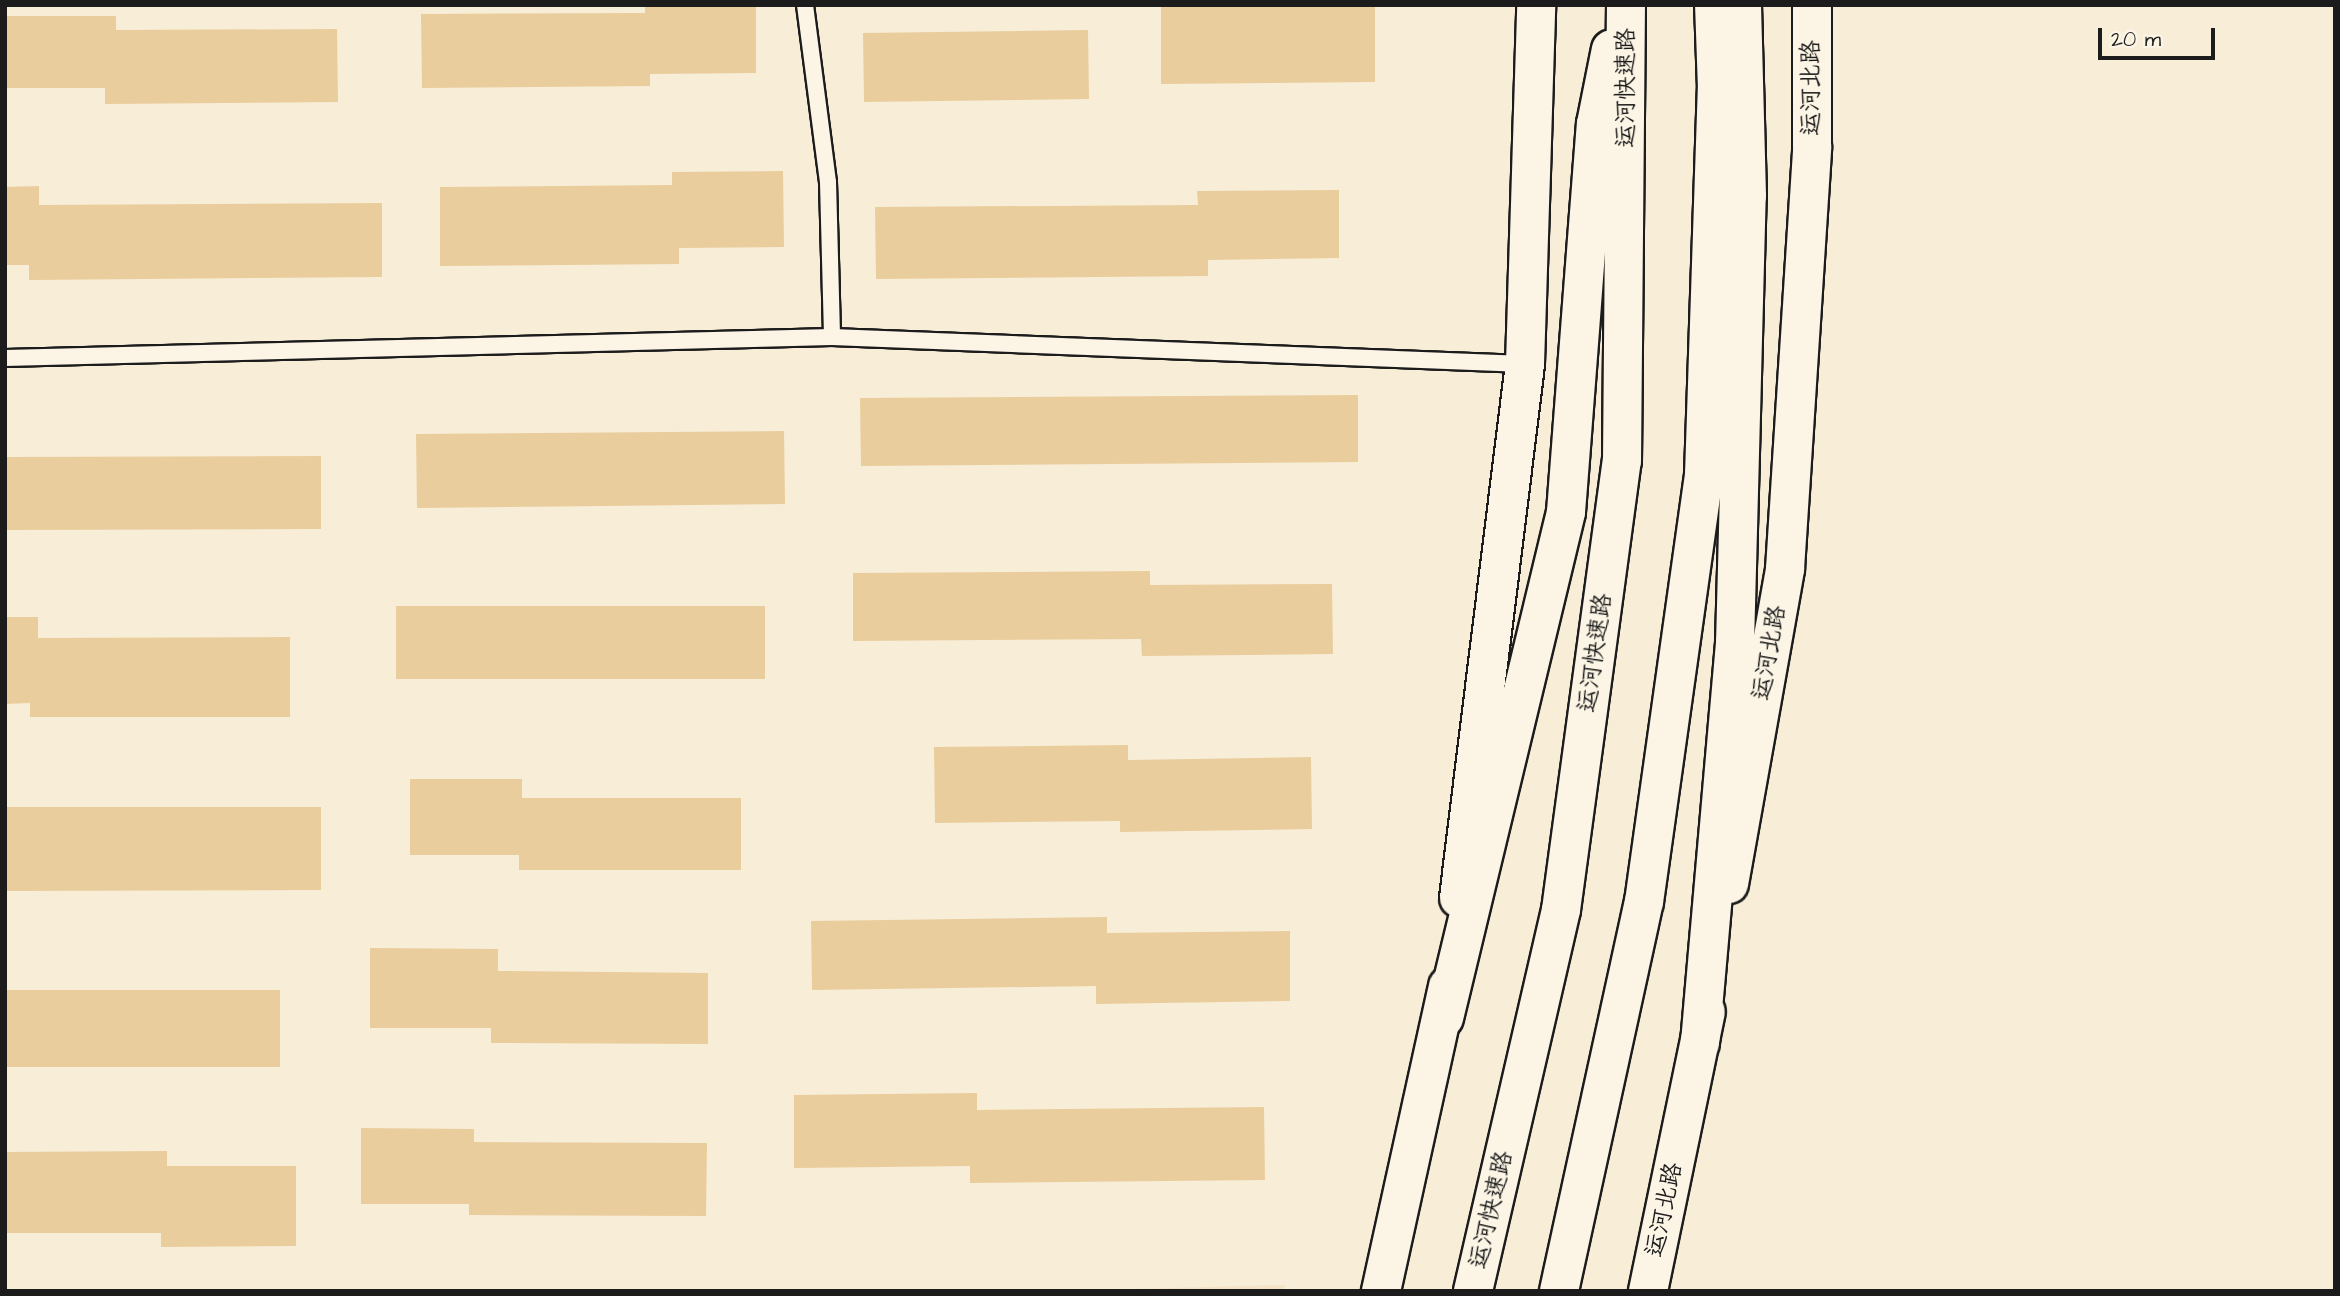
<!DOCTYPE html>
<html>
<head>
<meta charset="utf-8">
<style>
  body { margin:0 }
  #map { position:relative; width:2340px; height:1296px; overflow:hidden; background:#f8edd7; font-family:"Architects Daughter","LXGW WenKai TC",sans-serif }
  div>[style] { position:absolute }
  .built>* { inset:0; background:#f4e3c6 }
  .building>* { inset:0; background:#e9cd9d }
  .roads { filter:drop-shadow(2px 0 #1c1c1c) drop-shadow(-2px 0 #1c1c1c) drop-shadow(0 2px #1c1c1c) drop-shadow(0 -2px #1c1c1c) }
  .service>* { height:16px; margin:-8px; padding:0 8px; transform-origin:8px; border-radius:8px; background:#fcf5e5 }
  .primary>* { height:38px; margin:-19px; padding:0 19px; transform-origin:19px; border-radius:19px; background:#fcf5e5 }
  .trunk>* { height:38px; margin:-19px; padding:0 19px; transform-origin:19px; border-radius:19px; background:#fcf5e5 }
  span { translate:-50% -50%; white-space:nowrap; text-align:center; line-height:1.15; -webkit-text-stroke:5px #fcf5e5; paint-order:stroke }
  .street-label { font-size:24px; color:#1c1c1c }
  .frame { position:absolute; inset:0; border:7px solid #1c1c1c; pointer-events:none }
  .scale { position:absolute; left:2098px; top:28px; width:117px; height:32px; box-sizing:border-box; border:4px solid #1c1c1c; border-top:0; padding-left:9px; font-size:21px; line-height:24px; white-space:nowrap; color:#1c1c1c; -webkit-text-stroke:5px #fcf5e5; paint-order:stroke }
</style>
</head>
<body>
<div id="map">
  <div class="built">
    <div style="clip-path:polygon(1285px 1285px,1283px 1291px,1062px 1291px)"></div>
  </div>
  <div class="building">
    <div style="clip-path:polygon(645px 5px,756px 5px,756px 73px,650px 74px,650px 86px,422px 88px,421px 14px,645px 13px)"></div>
    <div style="clip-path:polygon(1161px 5px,1375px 5px,1375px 82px,1161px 84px)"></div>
    <div style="clip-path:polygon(5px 16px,116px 16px,116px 30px,337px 29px,338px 102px,105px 104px,105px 88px,5px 88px)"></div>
    <div style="clip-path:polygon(1088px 30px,1089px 99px,864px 102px,863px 33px)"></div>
    <div style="clip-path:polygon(783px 171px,784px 247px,679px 248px,679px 264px,440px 266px,440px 187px,672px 185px,672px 172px)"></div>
    <div style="clip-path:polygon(39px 186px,39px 205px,382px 203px,382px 277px,29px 280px,29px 265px,5px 265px,5px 187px)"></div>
    <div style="clip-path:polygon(1339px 190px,1339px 258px,1208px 260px,1208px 276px,876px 279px,875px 207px,1198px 205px,1197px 191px)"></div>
    <div style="clip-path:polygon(1358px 395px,1358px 462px,861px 466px,860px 398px)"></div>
    <div style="clip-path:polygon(784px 431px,785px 504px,417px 508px,416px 434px)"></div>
    <div style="clip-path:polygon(321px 456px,321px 529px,5px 530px,5px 457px)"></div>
    <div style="clip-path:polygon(1150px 571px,1150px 585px,1332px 584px,1333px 654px,1142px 656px,1141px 639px,853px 641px,853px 573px)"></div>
    <div style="clip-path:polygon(396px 606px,765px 606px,765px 679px,396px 679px)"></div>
    <div style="clip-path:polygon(5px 617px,38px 617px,38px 638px,290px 637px,290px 717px,30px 717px,30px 703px,5px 704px)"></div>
    <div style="clip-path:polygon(1128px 745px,1128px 760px,1311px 757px,1312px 829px,1120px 832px,1120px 821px,935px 823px,934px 747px)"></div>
    <div style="clip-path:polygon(410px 779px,522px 779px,522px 798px,741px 798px,741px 870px,519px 870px,519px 855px,410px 855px)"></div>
    <div style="clip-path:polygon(5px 807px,321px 807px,321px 890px,5px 891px)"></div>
    <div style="clip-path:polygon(1107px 917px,1107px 933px,1290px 931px,1290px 1001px,1096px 1004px,1096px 986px,812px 990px,811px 921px)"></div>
    <div style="clip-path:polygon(370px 948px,498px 949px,498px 971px,708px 973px,708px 1044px,491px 1043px,491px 1028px,370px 1028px)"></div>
    <div style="clip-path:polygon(5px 990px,280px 990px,280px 1067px,5px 1067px)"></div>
    <div style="clip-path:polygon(977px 1093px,977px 1110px,1264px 1107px,1265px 1180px,970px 1183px,970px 1166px,794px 1168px,794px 1095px)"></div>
    <div style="clip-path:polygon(361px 1128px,474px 1129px,474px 1142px,707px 1143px,706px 1216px,469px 1215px,469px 1204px,361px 1204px)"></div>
    <div style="clip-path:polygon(167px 1151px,167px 1166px,296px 1166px,296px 1246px,161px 1247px,161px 1233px,5px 1233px,5px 1152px)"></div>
  </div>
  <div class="roads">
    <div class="service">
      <div style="left:805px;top:5px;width:178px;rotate:82.6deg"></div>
      <div style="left:828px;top:182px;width:155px;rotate:88.5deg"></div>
      <div style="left:5px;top:358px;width:827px;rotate:-1.45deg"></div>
      <div style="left:832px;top:337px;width:693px;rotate:2.23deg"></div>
    </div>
    <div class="primary">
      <div style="left:1729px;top:884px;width:320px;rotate:-79.9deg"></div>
      <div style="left:1785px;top:569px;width:423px;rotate:-86.3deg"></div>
      <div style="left:1812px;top:147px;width:142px;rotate:-90deg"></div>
      <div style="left:1459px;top:898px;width:538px;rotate:-82.95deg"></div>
      <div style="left:1525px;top:364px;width:359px;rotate:-88.2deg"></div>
      <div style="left:1381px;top:1291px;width:312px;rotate:-77.6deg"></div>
      <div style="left:1648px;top:1291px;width:285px;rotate:-78.3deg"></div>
    </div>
    <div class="trunk">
      <div style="left:1444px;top:1018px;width:520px;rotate:-76.44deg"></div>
      <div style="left:1566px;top:512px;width:389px;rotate:-85.6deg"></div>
      <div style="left:1596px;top:124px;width:76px;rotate:-78.7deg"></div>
      <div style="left:1700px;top:1043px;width:401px;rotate:-85deg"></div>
      <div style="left:1735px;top:644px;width:448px;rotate:-88.5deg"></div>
      <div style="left:1747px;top:196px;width:191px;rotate:-91.5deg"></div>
      <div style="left:1473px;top:1291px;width:391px;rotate:-77deg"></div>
      <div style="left:1561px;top:910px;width:453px;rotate:-82.3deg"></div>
      <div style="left:1622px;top:461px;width:456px;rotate:-89.5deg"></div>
      <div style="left:1559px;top:1291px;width:398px;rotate:-77.7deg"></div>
      <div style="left:1644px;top:902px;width:431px;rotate:-82deg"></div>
      <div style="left:1704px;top:475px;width:386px;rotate:-88.1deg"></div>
      <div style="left:1717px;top:89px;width:84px;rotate:-92deg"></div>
    </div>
  </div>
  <div class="street-label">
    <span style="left:1627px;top:88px;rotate:-90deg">运河快速路</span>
    <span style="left:1812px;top:88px;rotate:-90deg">运河北路</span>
    <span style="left:1596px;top:653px;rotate:-82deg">运河快速路</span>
    <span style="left:1770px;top:653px;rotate:-80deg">运河北路</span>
    <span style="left:1492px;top:1210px;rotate:-77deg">运河快速路</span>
    <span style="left:1665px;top:1210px;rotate:-78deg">运河北路</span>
  </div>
  <div class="frame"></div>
  <div class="scale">20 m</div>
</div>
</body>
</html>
